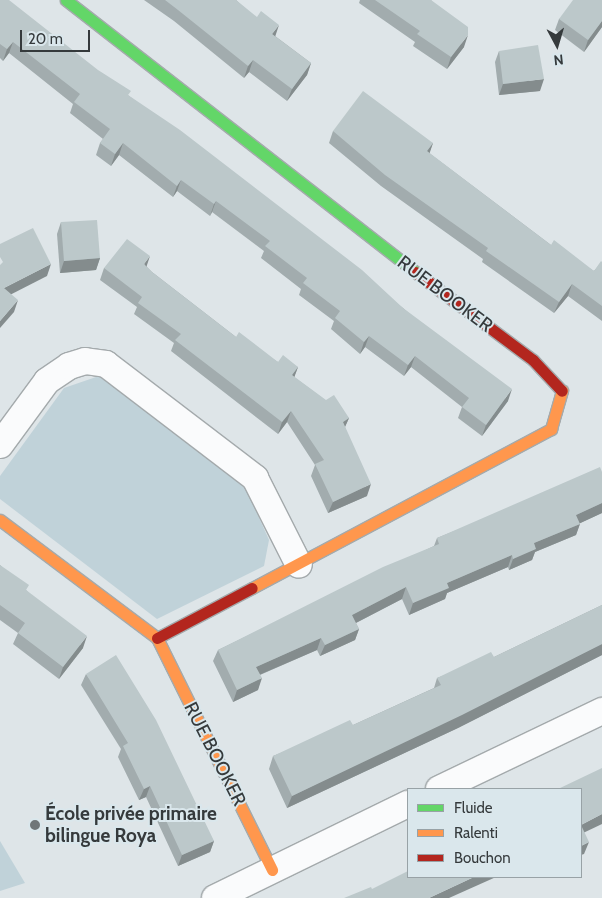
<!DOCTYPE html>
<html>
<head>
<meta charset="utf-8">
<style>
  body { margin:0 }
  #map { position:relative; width:602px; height:898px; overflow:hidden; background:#dee5e8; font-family:Cabin,sans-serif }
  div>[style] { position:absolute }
  .green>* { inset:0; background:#c0d2d9 }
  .roads { filter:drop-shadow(1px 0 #a4aaac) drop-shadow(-1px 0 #a4aaac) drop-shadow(0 1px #a4aaac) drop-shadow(0 -1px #a4aaac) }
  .street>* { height:26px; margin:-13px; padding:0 13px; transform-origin:13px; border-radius:13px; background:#fafbfc }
  .fast>* { height:11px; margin:-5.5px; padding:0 5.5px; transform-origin:5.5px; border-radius:5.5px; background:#63d668 }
  .slow>* { height:11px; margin:-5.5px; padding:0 5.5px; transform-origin:5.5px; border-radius:5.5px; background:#ff974d }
  .jam>* { height:11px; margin:-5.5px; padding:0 5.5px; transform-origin:5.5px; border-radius:5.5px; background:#b3261e }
  .wall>* { inset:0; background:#a2acae }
  .shaded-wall>* { inset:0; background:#848c8d }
  .building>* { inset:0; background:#bcc8ca }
  .dots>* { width:14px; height:14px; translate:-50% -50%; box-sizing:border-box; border:2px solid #dae7ec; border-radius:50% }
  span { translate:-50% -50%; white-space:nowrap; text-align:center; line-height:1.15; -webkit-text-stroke:4px #dae7ec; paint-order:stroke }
  .street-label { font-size:19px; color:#353a3c }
  .poi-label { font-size:19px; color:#353a3c; font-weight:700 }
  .left { translate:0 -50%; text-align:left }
  .legend { position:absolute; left:407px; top:788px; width:175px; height:90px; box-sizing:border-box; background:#dae7ec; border:1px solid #98a2a6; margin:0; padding:6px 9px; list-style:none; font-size:15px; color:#353a3c }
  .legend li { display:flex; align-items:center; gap:10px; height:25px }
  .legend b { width:25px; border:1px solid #98a2a6 }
  .north { position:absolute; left:532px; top:20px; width:50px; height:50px; -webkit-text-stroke:4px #dae7ec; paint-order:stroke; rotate:174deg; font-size:14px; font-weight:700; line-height:20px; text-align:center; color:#353a3c }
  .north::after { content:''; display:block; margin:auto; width:18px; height:22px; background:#353a3c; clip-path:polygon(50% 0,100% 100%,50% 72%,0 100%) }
  .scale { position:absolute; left:20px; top:30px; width:70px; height:22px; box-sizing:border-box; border:2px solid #353a3c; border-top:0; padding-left:6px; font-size:15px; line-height:18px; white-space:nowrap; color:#353a3c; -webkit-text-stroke:4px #dae7ec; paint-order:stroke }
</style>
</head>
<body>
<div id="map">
  <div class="green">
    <div style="clip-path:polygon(99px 376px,246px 488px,269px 540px,264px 566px,157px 619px,0 499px,0 476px,64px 388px)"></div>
    <div style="clip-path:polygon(0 841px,25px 883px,0 891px)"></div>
  </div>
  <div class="roads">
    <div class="street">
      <div style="left:0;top:445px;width:79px;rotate:-53.7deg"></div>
      <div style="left:47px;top:381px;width:27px;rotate:-34deg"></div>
      <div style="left:69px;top:366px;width:17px;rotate:-17deg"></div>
      <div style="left:85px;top:361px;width:21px;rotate:8deg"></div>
      <div style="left:106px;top:364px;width:188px;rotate:37.4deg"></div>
      <div style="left:255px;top:478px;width:97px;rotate:63.2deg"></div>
      <div style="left:439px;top:789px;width:181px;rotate:-25.6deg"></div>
      <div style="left:215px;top:898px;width:215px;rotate:-26deg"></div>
    </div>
    <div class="fast">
      <div style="left:66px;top:0;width:442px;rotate:37.9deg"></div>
    </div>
    <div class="slow">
      <div style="left:0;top:520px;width:196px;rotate:36.9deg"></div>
      <div style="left:157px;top:638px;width:259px;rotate:63.6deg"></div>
      <div style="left:252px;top:588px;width:339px;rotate:-28deg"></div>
      <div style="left:551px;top:429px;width:40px;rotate:-74deg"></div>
    </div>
    <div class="jam">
      <div style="left:415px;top:272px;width:147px;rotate:36.7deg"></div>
      <div style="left:533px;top:360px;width:42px;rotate:46.9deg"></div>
      <div style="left:157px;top:638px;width:107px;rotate:-27.8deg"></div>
    </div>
  </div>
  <div class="wall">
    <div style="clip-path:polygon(0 0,129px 96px,403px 308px,508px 401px,482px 436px,458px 418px,462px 407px,411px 367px,404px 376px,365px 347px,360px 354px,331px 329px,334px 321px,299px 295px,301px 289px,261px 258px,264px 251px,212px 212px,210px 216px,177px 191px,173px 197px,119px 155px,111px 166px,96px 155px,100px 143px,103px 139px,70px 113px,73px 104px,9px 53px,3px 61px,0 58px)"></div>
    <div style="clip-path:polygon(144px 0,236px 0,275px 36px,311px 63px,307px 75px,287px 101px,249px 72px,244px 78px,174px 21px)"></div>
    <div style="clip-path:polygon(360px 0,431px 0,464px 47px,447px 69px,413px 46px,415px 42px,359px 3px)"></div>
    <div style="clip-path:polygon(602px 0,602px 27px,584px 52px,555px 30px,559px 19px)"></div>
    <div style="clip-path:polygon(499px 51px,540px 91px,499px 95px,495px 62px)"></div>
    <div style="clip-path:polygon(333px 131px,433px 143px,429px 153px,551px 245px,594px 271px,602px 262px,602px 321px,568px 296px,554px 313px,482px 262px,483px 259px,381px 186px,329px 143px)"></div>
    <div style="clip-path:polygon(61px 222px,100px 258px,96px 270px,60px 273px,57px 234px)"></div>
    <div style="clip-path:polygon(146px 266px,152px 272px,236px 337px,278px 362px,298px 367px,294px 377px,349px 418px,345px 427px,367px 496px,328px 513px,311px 476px,315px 465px,287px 422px,278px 434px,171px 351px,174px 343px,134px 314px,137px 307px,100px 280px,104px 268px)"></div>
    <div style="clip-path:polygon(602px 472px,602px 513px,580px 523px,576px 535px,535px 552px,532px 560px,509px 570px,508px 567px,447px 593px,445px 599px,409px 615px,402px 599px,356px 623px,359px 629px,355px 640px,320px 656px,317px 650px,260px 675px,258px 690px,233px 702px,213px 661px,218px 650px,434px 546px,437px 538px)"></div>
    <div style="clip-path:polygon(0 565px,27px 591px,83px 648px,59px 679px,13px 644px,18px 633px,0 620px)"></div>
    <div style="clip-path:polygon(602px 605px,602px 655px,458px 728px,287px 808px,269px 769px,273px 756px,353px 725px,434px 688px,437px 678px,494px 657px)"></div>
    <div style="clip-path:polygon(86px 674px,214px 841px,210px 852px,178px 866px,146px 797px,139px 800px,118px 757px,121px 749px,81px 685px)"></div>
  </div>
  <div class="shaded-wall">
    <div style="clip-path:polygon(602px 21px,602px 27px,584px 52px,588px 40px)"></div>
    <div style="clip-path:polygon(279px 25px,275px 37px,272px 34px)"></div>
    <div style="clip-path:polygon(468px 35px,464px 47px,447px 69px,451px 57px)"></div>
    <div style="clip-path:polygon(13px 42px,9px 53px,3px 61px,7px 49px)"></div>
    <div style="clip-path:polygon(253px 60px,249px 72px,244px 78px,248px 66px)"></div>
    <div style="clip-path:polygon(311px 63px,307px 75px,287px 101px,292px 89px)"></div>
    <div style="clip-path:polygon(544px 79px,540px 91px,499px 95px,503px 84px)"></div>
    <div style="clip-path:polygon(123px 143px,119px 155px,111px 166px,115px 154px)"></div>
    <div style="clip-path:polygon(433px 143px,429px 155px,427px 151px)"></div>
    <div style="clip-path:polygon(181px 180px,177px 191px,173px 197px,177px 186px)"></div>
    <div style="clip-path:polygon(216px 201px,212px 212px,210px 216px,214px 204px)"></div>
    <div style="clip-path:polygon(150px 256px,146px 268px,144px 264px)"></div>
    <div style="clip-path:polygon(100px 258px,96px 270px,60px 273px,64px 261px)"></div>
    <div style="clip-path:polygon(51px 264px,47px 276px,0 300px,4px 288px)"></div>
    <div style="clip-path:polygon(572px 284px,568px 296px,554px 313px,559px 302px)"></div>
    <div style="clip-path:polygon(18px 300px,14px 312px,0 328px,0 321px)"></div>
    <div style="clip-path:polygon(369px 336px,365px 347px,360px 354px,364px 342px)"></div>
    <div style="clip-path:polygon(415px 356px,411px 367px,404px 376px,408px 365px)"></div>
    <div style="clip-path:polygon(298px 367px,294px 378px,292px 375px)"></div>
    <div style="clip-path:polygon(512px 389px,508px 401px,482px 436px,486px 425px)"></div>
    <div style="clip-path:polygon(291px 411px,287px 422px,278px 434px,282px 422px)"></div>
    <div style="clip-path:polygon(349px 418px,344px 429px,343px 422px)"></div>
    <div style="clip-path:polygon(371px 484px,367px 496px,328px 513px,333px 502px)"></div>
    <div style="clip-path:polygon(602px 503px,602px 513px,572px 527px,576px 515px)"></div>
    <div style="clip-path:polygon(580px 524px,576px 535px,535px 552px,532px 560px,509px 570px,513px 559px,534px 543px)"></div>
    <div style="clip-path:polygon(512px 555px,508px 567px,447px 593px,445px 599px,409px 615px,413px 603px,447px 583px)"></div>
    <div style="clip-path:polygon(406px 587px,402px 599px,348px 627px,352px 615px)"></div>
    <div style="clip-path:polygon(359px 629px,355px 640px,320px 656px,325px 645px)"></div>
    <div style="clip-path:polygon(87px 636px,83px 648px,59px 679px,63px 667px)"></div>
    <div style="clip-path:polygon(321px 638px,317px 650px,252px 678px,256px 667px)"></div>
    <div style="clip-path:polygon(602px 644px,602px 655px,458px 728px,287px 808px,292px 796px)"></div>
    <div style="clip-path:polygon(262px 678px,258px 690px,233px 702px,237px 690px)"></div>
    <div style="clip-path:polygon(150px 786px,146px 797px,139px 800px,144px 789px)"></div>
    <div style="clip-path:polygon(602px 814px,602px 824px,581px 834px,581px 825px)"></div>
    <div style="clip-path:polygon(214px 841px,210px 852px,178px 866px,182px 855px)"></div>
    <div style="clip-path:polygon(589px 842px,584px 854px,581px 855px,581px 846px)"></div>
    <div style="clip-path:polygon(474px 877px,496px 877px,449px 898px,429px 898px)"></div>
  </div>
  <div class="building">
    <div style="clip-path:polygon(0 0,9px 0,98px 70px,131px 91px,128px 95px,180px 130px,362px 270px,403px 308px,512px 389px,486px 425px,462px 407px,469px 398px,415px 356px,408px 365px,369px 336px,364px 342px,335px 318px,340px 311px,303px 283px,307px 278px,265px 246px,270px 241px,216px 201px,214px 204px,181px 180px,177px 186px,123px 143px,115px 154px,100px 143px,110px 129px,74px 102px,80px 94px,13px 42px,7px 49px,0 44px)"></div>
    <div style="clip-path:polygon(165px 0,236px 0,257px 17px,261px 11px,279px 25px,272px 34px,311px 63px,292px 89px,253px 60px,248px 66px,178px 10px)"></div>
    <div style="clip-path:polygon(375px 0,431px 0,468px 27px,468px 35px,451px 57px,417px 34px,420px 31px)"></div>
    <div style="clip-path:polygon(573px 0,602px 0,602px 21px,588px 40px,559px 19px)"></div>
    <div style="clip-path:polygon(538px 45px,544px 79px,503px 84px,499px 51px)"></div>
    <div style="clip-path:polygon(363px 91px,433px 143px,427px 151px,551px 245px,554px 240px,594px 271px,601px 261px,602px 262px,602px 306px,572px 284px,559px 302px,486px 251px,488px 248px,385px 175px,333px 131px)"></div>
    <div style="clip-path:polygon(97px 220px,100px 258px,64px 261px,61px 222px)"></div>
    <div style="clip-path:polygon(33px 228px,51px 264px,4px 288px,18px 300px,0 321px,0 265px,3px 262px,0 257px,0 244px)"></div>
    <div style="clip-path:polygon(127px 239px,150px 256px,144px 264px,152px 272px,236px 337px,239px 332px,278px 362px,283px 355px,298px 367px,292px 375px,326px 400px,334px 395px,349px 418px,343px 422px,371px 484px,333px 502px,315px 464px,324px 460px,291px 411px,282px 422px,175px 340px,181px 334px,138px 303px,142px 297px,104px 268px)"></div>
    <div style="clip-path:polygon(600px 467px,602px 472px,602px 503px,576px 515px,580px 524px,534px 543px,536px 549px,513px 559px,512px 555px,447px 583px,449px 588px,413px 603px,406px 587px,352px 615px,359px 629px,325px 645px,321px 638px,256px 667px,262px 678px,237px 690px,218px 650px,383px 567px,439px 544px,437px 538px)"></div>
    <div style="clip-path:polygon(0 565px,29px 585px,26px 590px,87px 636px,63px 667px,18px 633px,25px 623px,0 605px)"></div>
    <div style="clip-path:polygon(602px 605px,602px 644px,462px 715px,292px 796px,273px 756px,350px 720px,353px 725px,441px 685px,437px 678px,491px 652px,494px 657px)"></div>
    <div style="clip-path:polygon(116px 655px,156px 720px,214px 841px,182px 855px,150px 786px,144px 789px,123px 746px,128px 743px,86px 674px)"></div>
    <div style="clip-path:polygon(602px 768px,602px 814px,581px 825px,581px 789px,558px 789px)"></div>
    <div style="clip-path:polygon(581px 825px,589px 842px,581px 846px)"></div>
    <div style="clip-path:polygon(408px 871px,408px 877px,474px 877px,429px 898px,344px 898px,371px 887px,372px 889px)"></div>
  </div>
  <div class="dots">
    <div style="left:35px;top:825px;background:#707678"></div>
  </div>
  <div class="street-label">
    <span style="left:445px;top:294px;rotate:37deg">RUE BOOKER</span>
    <span style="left:215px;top:754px;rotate:63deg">RUE BOOKER</span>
  </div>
  <div class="poi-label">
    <span class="left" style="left:45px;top:825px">École privée primaire<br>bilingue Roya</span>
  </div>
  <ul class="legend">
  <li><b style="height:6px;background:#63d668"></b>Fluide</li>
  <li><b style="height:6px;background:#ff974d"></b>Ralenti</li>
  <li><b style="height:6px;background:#b3261e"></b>Bouchon</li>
  </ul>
  <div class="north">N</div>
  <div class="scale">20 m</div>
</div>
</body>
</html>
